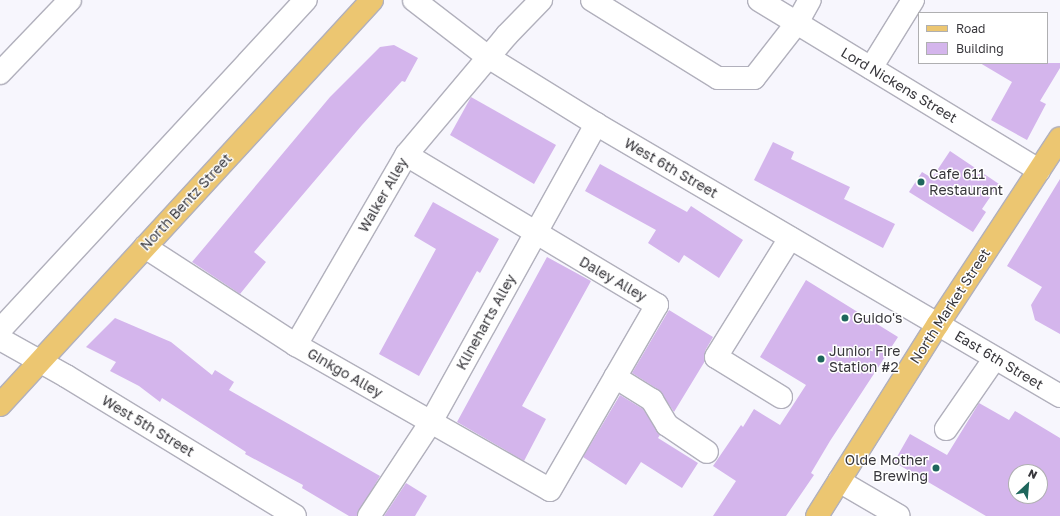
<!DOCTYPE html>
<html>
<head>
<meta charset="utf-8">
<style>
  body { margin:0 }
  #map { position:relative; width:1060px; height:516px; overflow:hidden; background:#f7f6fd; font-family:"Golos Text",sans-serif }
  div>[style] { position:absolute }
  .building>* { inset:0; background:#d4b5ec }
  .roads { filter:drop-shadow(1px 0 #b1b0bc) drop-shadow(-1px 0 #b1b0bc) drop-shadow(0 1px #b1b0bc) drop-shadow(0 -1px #b1b0bc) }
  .minor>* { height:22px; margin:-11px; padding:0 11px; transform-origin:11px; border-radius:11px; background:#fff }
  .major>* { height:22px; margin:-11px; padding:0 11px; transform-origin:11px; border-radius:11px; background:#ecc671 }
  .dots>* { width:11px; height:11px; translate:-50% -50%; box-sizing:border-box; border:2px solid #fff; border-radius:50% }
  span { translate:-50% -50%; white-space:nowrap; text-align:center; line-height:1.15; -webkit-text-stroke:3px #fff; paint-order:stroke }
  .street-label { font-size:14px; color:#38373c }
  .poi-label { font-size:14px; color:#38373c }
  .left { translate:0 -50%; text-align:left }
  .right { translate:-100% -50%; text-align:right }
  .legend { position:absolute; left:918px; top:12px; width:130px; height:52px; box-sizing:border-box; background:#fff; border:1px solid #afafb1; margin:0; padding:5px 7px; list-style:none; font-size:12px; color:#38373c }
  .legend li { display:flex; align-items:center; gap:8px; height:20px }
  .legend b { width:20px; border:1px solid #afafb1 }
  .north { position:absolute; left:1008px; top:464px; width:40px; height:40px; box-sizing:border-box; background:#fff; border:1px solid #afafb1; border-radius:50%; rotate:26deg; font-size:11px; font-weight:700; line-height:16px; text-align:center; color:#38373c }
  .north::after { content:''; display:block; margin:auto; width:14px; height:18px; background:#1e665c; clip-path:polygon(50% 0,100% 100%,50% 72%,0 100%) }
</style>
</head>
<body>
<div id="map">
  <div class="building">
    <div style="clip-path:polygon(394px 45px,418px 58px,405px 82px,402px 81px,362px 125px,254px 252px,266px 262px,240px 294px,192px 262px,330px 97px,380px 47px)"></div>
    <div style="clip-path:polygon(980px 63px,1060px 63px,1060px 68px,1040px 101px,1046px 104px,1027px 140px,991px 120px,1012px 82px)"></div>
    <div style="clip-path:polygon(471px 97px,556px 145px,534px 184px,450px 135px)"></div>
    <div style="clip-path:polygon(773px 142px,794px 152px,791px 159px,850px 187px,844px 199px,895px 224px,883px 248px,754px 180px)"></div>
    <div style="clip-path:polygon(950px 151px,999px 184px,982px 209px,986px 212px,973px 232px,909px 192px,922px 172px,932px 178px)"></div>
    <div style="clip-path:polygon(600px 164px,687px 212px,691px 206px,743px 240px,719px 278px,684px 255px,679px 263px,648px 243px,656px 230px,585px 191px)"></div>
    <div style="clip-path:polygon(1060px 179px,1060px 334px,1035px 320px,1031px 305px,1042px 287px,1007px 266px)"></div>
    <div style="clip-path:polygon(433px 202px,499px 239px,480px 273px,477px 271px,419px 376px,379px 354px,436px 249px,414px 236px)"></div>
    <div style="clip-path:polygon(547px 257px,591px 281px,522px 406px,546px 419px,524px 461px,457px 422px)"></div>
    <div style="clip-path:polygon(806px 280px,898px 337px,830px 441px,811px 473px,814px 475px,786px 516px,713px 516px,736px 481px,713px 466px,741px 425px,743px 427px,754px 409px,780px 425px,806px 385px,760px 357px)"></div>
    <div style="clip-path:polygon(669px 310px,713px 337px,705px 351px,705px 361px,674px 412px,659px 390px,632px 373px)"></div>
    <div style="clip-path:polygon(115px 318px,171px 342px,212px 375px,215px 370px,234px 382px,229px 390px,380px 476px,357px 516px,349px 516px,302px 488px,303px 485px,245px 454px,246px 452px,162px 398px,160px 402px,139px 386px,110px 371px,116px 362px,86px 347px)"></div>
    <div style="clip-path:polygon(620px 395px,643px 409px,660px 435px,658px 438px,698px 463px,682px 488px,641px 462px,626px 485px,583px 457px)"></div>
    <div style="clip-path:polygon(evenodd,979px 403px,1009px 420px,1015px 411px,1060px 438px,1060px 516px,986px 516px,894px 462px,910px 434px,947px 455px,979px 403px,1016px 472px,1040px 472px,1040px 496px,1016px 496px,1016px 472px)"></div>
    <div style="clip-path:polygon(406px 483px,427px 496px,415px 516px,384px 516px)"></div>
  </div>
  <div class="roads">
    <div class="minor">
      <div style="left:414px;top:0;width:93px;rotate:37.6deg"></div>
      <div style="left:488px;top:57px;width:127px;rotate:31.8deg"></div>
      <div style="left:596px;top:124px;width:538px;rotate:30.38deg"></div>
      <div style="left:592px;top:0;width:148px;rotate:31.8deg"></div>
      <div style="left:718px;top:78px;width:36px"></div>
      <div style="left:754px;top:78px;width:70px;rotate:-52deg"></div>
      <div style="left:797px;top:23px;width:26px;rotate:-61deg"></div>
      <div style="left:759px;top:0;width:328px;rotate:31.3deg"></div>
      <div style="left:871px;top:68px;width:80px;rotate:-58.3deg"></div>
      <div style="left:0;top:73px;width:101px;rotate:-46.2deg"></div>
      <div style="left:145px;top:247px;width:180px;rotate:33deg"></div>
      <div style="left:296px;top:345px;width:292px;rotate:29.7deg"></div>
      <div style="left:550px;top:490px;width:214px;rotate:-60deg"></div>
      <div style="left:657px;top:305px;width:292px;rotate:-149.1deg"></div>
      <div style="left:0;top:330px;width:450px;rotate:-47.2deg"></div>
      <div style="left:0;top:339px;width:76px;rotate:29.3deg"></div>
      <div style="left:66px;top:376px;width:268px;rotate:31.4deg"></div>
      <div style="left:296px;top:345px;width:220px;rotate:-59.9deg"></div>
      <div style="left:406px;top:155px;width:157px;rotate:-49.9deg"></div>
      <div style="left:507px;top:35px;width:49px;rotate:-45.8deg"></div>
      <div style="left:615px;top:377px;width:44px;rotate:31.9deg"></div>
      <div style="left:652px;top:400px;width:29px;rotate:59deg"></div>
      <div style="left:667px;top:425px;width:48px;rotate:34deg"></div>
      <div style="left:781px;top:397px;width:76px;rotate:-148.4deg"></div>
      <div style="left:716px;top:357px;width:140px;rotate:-58.1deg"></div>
      <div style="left:946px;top:429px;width:86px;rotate:-55.4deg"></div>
      <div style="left:839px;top:481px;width:69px;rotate:30.3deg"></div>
      <div style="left:369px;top:516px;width:113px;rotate:-56.6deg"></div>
      <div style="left:431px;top:422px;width:341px;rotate:-61deg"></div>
    </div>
    <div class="major">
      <div style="left:0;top:405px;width:550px;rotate:-47.43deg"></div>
      <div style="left:817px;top:516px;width:227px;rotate:-57.8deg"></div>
      <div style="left:938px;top:324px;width:222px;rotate:-56.7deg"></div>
    </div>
  </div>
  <div class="dots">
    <div style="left:921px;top:182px;background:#1e665c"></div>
    <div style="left:845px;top:318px;background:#1e665c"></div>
    <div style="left:821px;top:359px;background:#1e665c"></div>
    <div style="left:936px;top:468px;background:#1e665c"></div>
  </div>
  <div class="street-label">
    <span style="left:899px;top:85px;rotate:31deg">Lord Nickens Street</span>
    <span style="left:671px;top:168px;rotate:30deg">West 6th Street</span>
    <span style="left:383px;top:195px;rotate:-60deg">Walker Alley</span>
    <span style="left:186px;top:202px;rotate:-47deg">North Bentz Street</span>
    <span style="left:613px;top:279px;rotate:30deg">Daley Alley</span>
    <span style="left:950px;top:306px;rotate:-57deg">North Market Street</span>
    <span style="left:486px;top:322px;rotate:-61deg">Klineharts Alley</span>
    <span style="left:999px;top:360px;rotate:31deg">East 6th Street</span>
    <span style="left:345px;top:373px;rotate:30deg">Ginkgo Alley</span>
    <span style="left:148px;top:426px;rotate:31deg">West 5th Street</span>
  </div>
  <div class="poi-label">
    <span class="left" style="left:929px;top:182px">Cafe 611<br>Restaurant</span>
    <span class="left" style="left:853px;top:318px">Guido's</span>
    <span class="left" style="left:829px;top:359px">Junior Fire<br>Station #2</span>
    <span class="right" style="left:928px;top:468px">Olde Mother<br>Brewing</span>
  </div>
  <ul class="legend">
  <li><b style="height:5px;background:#ecc671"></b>Road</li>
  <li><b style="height:11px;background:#d4b5ec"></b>Building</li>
  </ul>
  <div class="north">N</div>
</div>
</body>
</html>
